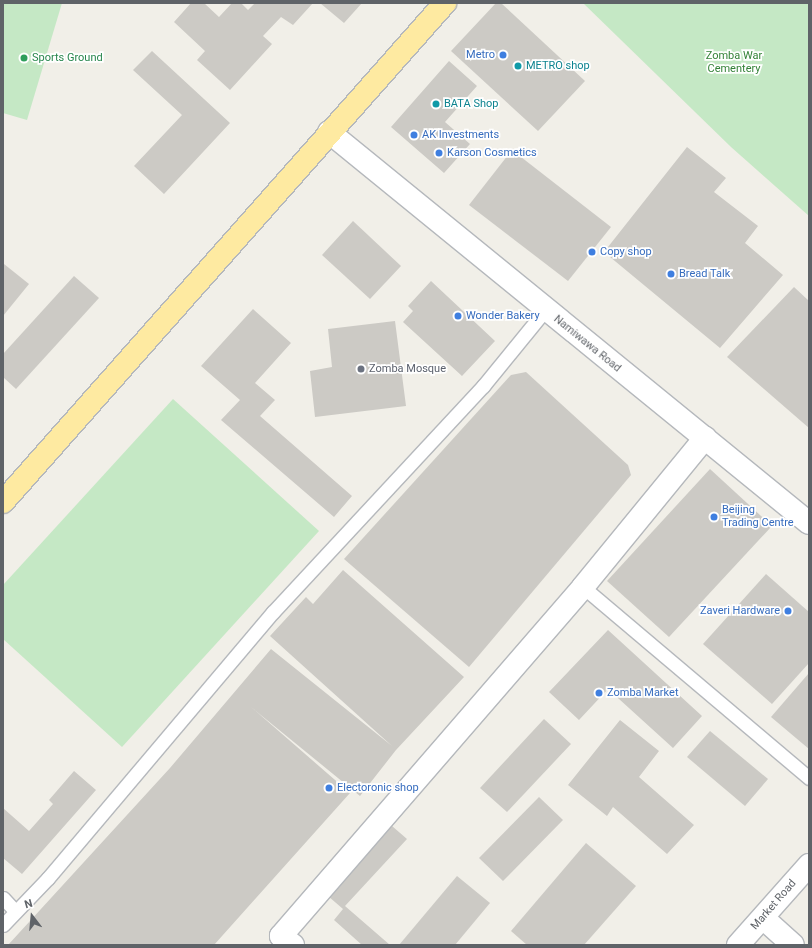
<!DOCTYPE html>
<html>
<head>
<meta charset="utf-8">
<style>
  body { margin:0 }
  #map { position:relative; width:812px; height:948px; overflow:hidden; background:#f1efe8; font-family:Roboto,sans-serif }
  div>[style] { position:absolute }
  .green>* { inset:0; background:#c5e8c5 }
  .building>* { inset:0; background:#cccac5 }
  .roads { filter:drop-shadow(1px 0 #b5b8bc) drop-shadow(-1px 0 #b5b8bc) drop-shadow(0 1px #b5b8bc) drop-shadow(0 -1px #b5b8bc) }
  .service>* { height:13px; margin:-6.5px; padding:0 6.5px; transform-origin:6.5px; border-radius:6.5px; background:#fff }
  .minor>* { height:22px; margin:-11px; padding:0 11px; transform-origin:11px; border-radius:11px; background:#fff }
  .tertiary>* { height:22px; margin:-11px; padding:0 11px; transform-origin:11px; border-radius:11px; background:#fff }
  .trunk>* { height:22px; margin:-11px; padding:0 11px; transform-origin:11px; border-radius:11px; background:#feeaa1 }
  .dots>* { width:11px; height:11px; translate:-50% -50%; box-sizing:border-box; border:2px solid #fff; border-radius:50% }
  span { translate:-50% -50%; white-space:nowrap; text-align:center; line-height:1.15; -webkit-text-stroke:3.5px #fff; paint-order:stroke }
  .shop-label { font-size:11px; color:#366cbe }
  .right { translate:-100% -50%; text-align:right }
  .left { translate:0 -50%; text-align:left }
  .park-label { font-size:11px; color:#348238 }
  .leisure-label { font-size:11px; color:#27864d }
  .culture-label { font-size:11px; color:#0d838f }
  .street-label { font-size:11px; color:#5f6368 }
  .worship-label { font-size:11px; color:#5b616d }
  .frame { position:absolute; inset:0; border:4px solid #5f6368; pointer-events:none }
  .north { position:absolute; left:12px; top:896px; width:40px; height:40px; -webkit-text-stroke:3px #fff; paint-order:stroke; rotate:344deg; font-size:11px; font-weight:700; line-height:16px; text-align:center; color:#5f6368 }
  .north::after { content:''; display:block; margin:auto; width:14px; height:18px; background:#5f6368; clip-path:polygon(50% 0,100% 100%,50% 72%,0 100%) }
</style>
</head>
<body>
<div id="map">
  <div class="green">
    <div style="clip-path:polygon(3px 3px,62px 3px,27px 120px,3px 113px)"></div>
    <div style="clip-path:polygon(583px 3px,809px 3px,809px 216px,731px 147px)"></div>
    <div style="clip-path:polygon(173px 399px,319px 531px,122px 747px,3px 639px,3px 585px)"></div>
  </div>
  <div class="building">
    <div style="clip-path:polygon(191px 3px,204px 3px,219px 17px,232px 3px,241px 3px,248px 10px,255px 3px,313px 3px,293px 25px,281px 17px,263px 36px,272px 44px,230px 90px,197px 60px,205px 51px,174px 22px)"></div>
    <div style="clip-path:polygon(320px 3px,362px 3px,344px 23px)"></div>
    <div style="clip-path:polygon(496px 3px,501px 3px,585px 81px,538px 131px,451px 51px)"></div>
    <div style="clip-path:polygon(152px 51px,230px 123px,164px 194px,134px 166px,182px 115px,133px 70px)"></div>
    <div style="clip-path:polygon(449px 61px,477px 86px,445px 122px,470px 144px,444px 173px,391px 127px)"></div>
    <div style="clip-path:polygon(687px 147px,726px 178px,714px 192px,758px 226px,745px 243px,783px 275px,720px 348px,604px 252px)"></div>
    <div style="clip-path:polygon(512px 150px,611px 227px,568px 281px,469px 205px)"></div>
    <div style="clip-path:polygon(353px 221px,401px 266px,370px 299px,322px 255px)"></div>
    <div style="clip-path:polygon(4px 264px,29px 284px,3px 316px,3px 266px)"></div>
    <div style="clip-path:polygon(74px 276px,99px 298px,16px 389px,3px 377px,3px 354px)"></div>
    <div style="clip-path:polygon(431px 281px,495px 341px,462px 376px,403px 322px,413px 311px,408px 306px)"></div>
    <div style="clip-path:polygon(794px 287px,809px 301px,809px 428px,727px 357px)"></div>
    <div style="clip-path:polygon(253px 309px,291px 343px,255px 383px,275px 400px,260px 416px,352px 496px,334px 517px,221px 420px,240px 400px,201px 366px)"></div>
    <div style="clip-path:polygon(395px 321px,406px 406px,315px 417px,310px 371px,332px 367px,328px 329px)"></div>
    <div style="clip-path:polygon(526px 372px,628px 465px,631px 475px,469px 667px,344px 559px,511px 375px)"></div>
    <div style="clip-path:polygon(710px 469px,772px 526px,669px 637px,607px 581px)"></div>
    <div style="clip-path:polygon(343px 570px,464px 677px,396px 750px,360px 796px,251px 707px,350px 793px,214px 945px,8px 945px,170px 768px,271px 649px,392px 746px,270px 636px,306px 597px,313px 604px)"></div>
    <div style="clip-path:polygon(766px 574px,809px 612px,809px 663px,772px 704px,703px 644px)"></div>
    <div style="clip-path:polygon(608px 630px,702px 716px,673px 748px,608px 689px,579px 720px,549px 692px)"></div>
    <div style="clip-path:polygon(809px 673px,809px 749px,771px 717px)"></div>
    <div style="clip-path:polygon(544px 719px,571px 744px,507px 812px,480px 788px)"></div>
    <div style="clip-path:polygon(620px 720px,659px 751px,639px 777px,694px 825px,667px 854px,613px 807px,607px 816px,568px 785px)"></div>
    <div style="clip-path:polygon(710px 731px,768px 779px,745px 806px,687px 757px)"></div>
    <div style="clip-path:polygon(74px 771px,96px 790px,22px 874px,3px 858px,3px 808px,29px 831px,53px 804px,49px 800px)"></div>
    <div style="clip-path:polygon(539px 797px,563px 820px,503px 881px,479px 858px)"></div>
    <div style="clip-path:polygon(392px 826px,407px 839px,345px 906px,390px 945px,362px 945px,334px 920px,343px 909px,328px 896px)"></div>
    <div style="clip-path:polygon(586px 843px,636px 886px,584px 945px,527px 945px,511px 931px)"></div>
    <div style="clip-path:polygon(457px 876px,490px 903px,455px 945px,399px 945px)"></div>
  </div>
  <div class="roads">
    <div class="service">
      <div style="left:583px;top:587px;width:296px;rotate:40.2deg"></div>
      <div style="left:3px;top:898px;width:18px;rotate:47deg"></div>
      <div style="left:3px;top:925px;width:65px;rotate:-46.2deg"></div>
      <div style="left:48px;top:878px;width:348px;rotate:-49.8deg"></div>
      <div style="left:273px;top:612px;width:309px;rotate:-47.1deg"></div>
      <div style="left:483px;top:386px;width:98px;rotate:-50.8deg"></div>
    </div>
    <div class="minor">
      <div style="left:763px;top:918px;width:40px;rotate:42deg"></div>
      <div style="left:293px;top:945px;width:15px;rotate:-143deg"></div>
      <div style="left:281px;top:936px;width:462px;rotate:-49.1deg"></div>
      <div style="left:583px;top:587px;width:193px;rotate:-50.7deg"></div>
      <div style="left:738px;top:945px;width:107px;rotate:-48.4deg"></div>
    </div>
    <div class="tertiary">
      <div style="left:329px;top:132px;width:619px;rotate:39.17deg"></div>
    </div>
    <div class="trunk">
      <div style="left:3px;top:502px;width:667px;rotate:-48.47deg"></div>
    </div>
  </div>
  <div class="dots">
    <div style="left:503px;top:55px;background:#3f7fe0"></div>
    <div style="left:24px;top:58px;background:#2e9e5b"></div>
    <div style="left:518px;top:66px;background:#0f9aa8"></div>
    <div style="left:436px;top:104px;background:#0f9aa8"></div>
    <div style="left:414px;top:135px;background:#3f7fe0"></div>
    <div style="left:439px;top:153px;background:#3f7fe0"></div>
    <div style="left:592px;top:252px;background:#3f7fe0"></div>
    <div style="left:671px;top:274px;background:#3f7fe0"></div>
    <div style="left:458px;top:316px;background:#3f7fe0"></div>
    <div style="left:361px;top:369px;background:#6b7280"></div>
    <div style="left:714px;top:517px;background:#3f7fe0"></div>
    <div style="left:788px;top:611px;background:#3f7fe0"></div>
    <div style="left:599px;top:693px;background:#3f7fe0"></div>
    <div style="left:329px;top:788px;background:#3f7fe0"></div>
  </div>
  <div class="shop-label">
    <span class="right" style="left:495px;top:55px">Metro</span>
    <span class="left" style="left:422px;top:135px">AK Investments</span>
    <span class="left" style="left:447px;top:153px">Karson Cosmetics</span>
    <span class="left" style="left:600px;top:252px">Copy shop</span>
    <span class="left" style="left:679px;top:274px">Bread Talk</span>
    <span class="left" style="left:466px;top:316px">Wonder Bakery</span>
    <span class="left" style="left:722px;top:517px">Beijing<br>Trading Centre</span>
    <span class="right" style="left:780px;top:611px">Zaveri Hardware</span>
    <span class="left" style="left:607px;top:693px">Zomba Market</span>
    <span class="left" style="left:337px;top:788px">Electoronic shop</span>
  </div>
  <div class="park-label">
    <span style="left:734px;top:63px">Zomba War<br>Cementery</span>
  </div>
  <div class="leisure-label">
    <span class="left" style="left:32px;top:58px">Sports Ground</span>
  </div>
  <div class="culture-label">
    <span class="left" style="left:526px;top:66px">METRO shop</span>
    <span class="left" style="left:444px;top:104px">BATA Shop</span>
  </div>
  <div class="street-label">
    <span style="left:587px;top:344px;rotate:39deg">Namiwawa Road</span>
    <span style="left:774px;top:905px;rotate:-49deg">Market Road</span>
  </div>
  <div class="worship-label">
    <span class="left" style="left:369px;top:369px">Zomba Mosque</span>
  </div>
  <div class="frame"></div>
  <div class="north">N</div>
</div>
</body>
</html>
